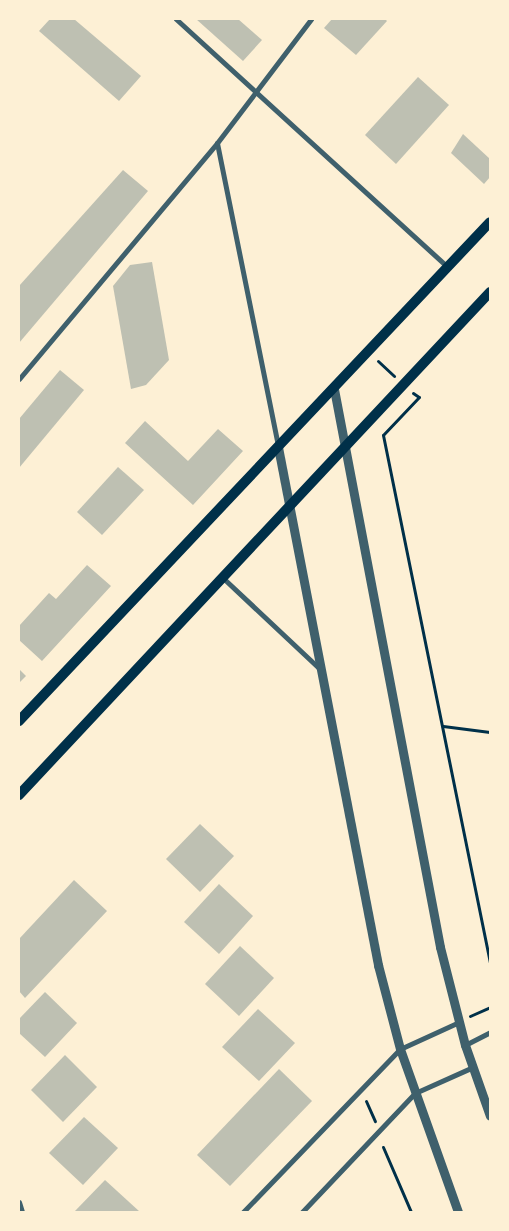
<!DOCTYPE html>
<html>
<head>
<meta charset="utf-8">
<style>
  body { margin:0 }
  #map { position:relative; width:509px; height:1231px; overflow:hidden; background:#fdf0d5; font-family:Signika,sans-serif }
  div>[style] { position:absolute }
  .building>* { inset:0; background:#bec0b2 }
  .path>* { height:3px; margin:-1.5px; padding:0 1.5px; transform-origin:1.5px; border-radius:1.5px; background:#003049 }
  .minor>* { height:5px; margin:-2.5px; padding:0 2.5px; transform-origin:2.5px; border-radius:2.5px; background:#3f606c }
  .tertiary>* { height:9px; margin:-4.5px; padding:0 4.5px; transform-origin:4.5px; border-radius:4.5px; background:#3f606c }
  .secondary>* { height:10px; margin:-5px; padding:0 5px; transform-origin:5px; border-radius:5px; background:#003049 }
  span { translate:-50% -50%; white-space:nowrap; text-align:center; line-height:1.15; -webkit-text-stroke:4px #fdf0d5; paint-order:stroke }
  .frame { position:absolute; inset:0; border:20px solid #fdf0d5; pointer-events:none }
</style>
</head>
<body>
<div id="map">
  <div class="building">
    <div style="clip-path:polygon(50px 19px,74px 19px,141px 76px,119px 101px,39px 31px)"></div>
    <div style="clip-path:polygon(196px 19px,238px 19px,262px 40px,243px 61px)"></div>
    <div style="clip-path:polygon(332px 19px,385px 19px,387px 21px,356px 55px,324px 28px)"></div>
    <div style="clip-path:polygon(418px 77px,449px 105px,396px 164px,365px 135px)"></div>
    <div style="clip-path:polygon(463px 134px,490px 159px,490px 177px,484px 184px,451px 153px)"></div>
    <div style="clip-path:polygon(123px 170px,148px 191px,19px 343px,19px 286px)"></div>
    <div style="clip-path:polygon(152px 262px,169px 360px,146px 385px,131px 389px,113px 286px,130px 265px)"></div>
    <div style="clip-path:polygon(60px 370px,84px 390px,19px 468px,19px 419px)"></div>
    <div style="clip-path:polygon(145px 421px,188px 461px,218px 429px,243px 451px,193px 505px,125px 443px)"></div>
    <div style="clip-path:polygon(118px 467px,144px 490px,102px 535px,77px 512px)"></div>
    <div style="clip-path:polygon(87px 565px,111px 586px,42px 661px,19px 640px,19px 626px,49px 593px,56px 599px)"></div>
    <div style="clip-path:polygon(19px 669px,26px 676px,19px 683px)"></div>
    <div style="clip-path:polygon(200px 824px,234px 856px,200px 892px,166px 859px)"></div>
    <div style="clip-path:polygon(74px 880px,107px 911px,25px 998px,19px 991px,19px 939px)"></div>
    <div style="clip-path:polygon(219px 884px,253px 916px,219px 954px,184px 922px)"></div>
    <div style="clip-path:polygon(240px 946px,274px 978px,239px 1016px,205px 984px)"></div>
    <div style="clip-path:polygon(45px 992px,77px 1023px,45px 1057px,19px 1033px,19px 1019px)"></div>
    <div style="clip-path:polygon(258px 1009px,295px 1043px,259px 1081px,222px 1047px)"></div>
    <div style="clip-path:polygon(65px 1055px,97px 1087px,63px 1122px,31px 1090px)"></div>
    <div style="clip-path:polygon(279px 1069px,312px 1101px,230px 1186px,197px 1155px)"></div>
    <div style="clip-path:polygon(84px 1117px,118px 1148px,83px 1185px,49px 1153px)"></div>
    <div style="clip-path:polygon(105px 1180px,140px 1212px,74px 1212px)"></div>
  </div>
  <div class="path">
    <div style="left:378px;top:361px;width:22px;rotate:43deg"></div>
    <div style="left:413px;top:393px;width:7px;rotate:34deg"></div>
    <div style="left:419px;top:397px;width:52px;rotate:133.5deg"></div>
    <div style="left:383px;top:435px;width:539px;rotate:78.54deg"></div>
    <div style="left:443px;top:726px;width:47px;rotate:7.3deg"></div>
    <div style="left:470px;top:1016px;width:22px;rotate:-24deg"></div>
    <div style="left:366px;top:1101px;width:22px;rotate:66deg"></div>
    <div style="left:383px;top:1147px;width:71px;rotate:66.7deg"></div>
  </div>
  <div class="minor">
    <div style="left:176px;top:19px;width:368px;rotate:42.4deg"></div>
    <div style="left:217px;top:143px;width:309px;rotate:78.6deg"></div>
    <div style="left:19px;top:379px;width:308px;rotate:-50deg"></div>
    <div style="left:217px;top:143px;width:156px;rotate:-52.8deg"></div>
    <div style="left:223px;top:578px;width:134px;rotate:43.2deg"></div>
    <div style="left:465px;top:1045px;width:28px;rotate:-27deg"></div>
    <div style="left:19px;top:1202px;width:10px;rotate:73deg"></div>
    <div style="left:243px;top:1212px;width:226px;rotate:-46.1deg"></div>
    <div style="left:400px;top:1049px;width:65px;rotate:-24.6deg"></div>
    <div style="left:302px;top:1212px;width:164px;rotate:-46.5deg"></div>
    <div style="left:415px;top:1093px;width:64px;rotate:-24.1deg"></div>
  </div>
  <div class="tertiary">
    <div style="left:334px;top:389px;width:568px;rotate:79.24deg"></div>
    <div style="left:440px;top:947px;width:101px;rotate:75.7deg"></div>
    <div style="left:465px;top:1045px;width:75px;rotate:70.6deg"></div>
    <div style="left:278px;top:447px;width:528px;rotate:79.07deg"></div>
    <div style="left:378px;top:965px;width:87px;rotate:75.3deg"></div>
    <div style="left:400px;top:1049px;width:173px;rotate:70.4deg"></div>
  </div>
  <div class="secondary">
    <div style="left:19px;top:721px;width:686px;rotate:-46.65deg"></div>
    <div style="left:19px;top:795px;width:689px;rotate:-46.88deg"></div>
  </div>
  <div class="frame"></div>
</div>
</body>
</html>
